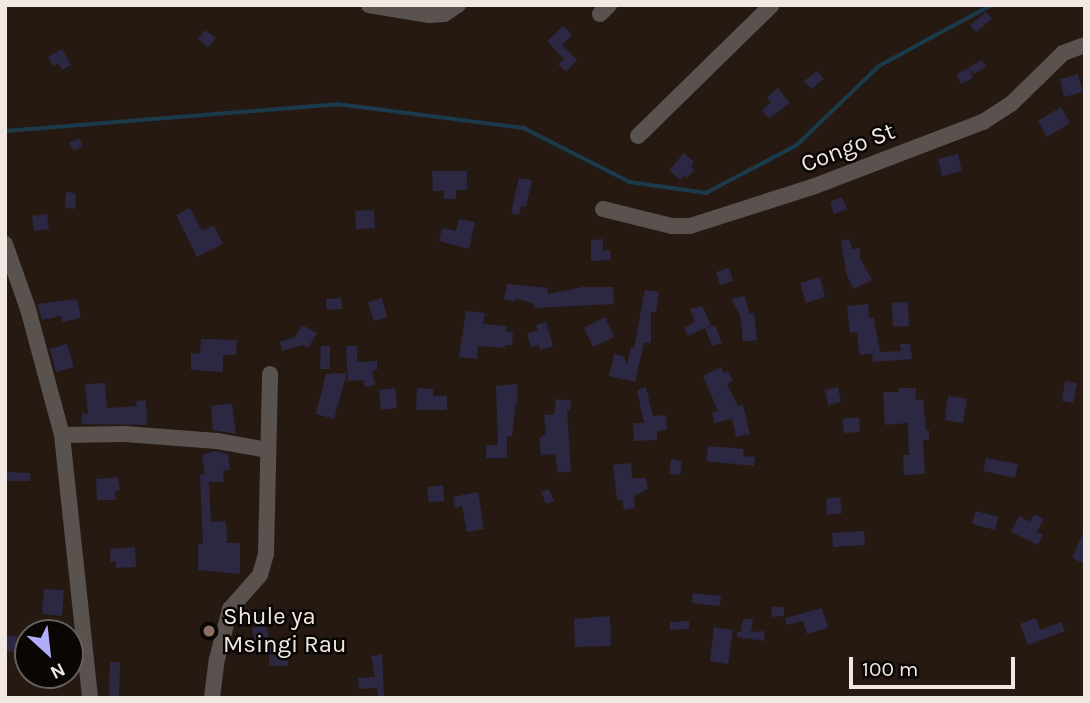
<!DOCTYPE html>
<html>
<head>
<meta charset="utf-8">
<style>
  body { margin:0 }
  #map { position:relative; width:1090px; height:703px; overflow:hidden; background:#251912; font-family:Karla,sans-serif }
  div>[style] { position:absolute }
  .stream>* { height:3.5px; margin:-1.75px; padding:0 1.75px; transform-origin:1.75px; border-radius:1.75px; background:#1b3a4c }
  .building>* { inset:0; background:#2c2843 }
  .minor>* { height:16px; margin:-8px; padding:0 8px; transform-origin:8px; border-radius:8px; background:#59524f }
  .dots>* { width:19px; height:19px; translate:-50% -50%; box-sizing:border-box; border:4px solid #0a0604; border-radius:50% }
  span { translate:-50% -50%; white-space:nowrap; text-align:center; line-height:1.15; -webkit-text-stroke:5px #0a0604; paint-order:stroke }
  .street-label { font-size:24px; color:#f1e8e3 }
  .poi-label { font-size:24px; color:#f1e8e3 }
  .left { translate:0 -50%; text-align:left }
  .frame { position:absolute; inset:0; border:7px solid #f1e8e3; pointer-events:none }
  .north { position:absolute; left:14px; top:619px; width:70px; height:70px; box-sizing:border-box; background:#0a0604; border:2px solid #66605d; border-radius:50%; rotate:153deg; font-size:19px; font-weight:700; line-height:28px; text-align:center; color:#f1e8e3 }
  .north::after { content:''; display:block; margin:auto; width:24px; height:32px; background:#b1adfa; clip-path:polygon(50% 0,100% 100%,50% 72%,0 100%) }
  .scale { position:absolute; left:849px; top:657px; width:166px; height:32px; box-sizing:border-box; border:4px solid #f1e8e3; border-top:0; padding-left:9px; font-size:21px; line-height:24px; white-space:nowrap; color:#f1e8e3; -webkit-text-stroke:5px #0a0604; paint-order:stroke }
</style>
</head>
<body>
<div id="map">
  <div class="stream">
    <div style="left:5px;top:131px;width:333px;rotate:-4.6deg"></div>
    <div style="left:337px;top:104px;width:189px;rotate:7.3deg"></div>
    <div style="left:524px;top:128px;width:119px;rotate:27deg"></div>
    <div style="left:630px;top:182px;width:77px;rotate:8.2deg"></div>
    <div style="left:706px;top:193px;width:103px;rotate:-27.8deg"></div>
    <div style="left:797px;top:145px;width:114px;rotate:-43.9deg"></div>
    <div style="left:879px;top:66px;width:128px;rotate:-28.4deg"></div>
  </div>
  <div class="building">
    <div style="clip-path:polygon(986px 12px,992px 19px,976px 32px,970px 25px)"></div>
    <div style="clip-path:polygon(563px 26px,572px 35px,562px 45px,577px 60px,566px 72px,558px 64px,564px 59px,547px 41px)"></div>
    <div style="clip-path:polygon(205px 30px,216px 38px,208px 48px,198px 39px)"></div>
    <div style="clip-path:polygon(62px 49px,71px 65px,62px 70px,58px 63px,53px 66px,48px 57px)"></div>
    <div style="clip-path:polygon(982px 60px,986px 67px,973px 74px,969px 67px)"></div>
    <div style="clip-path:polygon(969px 68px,973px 78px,961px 84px,956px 74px)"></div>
    <div style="clip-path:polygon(817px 71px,824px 79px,811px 89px,804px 81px)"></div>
    <div style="clip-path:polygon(1078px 74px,1083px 92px,1064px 97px,1060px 79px)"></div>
    <div style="clip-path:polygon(778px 88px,790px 103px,769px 119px,762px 110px,771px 102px,767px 97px)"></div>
    <div style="clip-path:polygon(1061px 107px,1070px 123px,1047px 137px,1038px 121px)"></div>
    <div style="clip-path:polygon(79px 138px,83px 146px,74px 151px,69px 143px)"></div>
    <div style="clip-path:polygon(684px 153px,694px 162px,691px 167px,694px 170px,687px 178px,684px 175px,680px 180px,669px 170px)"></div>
    <div style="clip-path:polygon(958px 154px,962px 171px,942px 176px,938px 159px)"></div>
    <div style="clip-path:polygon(432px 171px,467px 171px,467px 190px,456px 190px,456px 199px,444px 199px,444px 191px,433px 191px)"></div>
    <div style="clip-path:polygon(519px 178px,532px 180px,526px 207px,521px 206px,519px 215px,511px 213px)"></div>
    <div style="clip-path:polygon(66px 192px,76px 193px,75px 209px,65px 208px)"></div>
    <div style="clip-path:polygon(842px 197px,847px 209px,834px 214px,830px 202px)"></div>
    <div style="clip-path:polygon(190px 208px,202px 231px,214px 225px,223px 244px,197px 257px,176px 215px)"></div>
    <div style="clip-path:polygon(374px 210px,375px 228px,356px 229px,355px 211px)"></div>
    <div style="clip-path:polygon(47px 214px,49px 229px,34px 231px,32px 216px)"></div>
    <div style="clip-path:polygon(459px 219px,475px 222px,469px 249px,439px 241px,442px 228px,456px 231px)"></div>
    <div style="clip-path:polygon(603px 239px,603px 251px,610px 250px,611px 260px,591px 261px,591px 240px)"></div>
    <div style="clip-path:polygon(849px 239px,852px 249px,860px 248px,860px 258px,872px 280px,854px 289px,847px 276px,841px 241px)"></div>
    <div style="clip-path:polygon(729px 268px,733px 281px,720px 285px,716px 272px)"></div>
    <div style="clip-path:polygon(820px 277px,825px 297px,806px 303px,800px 283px)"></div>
    <div style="clip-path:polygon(507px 284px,547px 288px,548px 294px,583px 287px,613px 287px,614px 304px,534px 308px,534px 304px,516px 298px,515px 301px,504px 299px)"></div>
    <div style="clip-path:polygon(645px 290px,659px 292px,656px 313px,651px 312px,651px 343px,644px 343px,635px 382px,609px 376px,614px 354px,623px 356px,627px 364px,631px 347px,634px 348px)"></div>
    <div style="clip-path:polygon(745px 296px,749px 313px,754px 313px,757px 340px,743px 342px,740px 315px,731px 299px)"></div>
    <div style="clip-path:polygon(341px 298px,342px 309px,327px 310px,326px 299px)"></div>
    <div style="clip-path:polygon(382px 298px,387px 317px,374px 321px,368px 302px)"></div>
    <div style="clip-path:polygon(77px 299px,81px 318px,62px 322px,61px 316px,42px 320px,37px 304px)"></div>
    <div style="clip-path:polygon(908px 302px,909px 326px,893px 327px,892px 303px)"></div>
    <div style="clip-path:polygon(868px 304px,869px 318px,874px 318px,880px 352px,901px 351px,900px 344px,910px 344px,912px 359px,873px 362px,872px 354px,860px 355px,857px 332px,850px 333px,847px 306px)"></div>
    <div style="clip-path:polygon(702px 306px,711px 325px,688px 336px,684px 328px,695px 322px,690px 309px)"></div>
    <div style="clip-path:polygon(466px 311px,485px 313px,483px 324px,507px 326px,506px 331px,513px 332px,512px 345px,505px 345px,505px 348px,478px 346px,477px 359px,459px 357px)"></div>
    <div style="clip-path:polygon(605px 317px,614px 337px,593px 347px,584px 328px)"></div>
    <div style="clip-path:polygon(546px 322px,553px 346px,540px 350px,539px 345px,531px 347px,527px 334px,538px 330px,536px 325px)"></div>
    <div style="clip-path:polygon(302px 325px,317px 333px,308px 348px,302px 345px,282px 351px,280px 342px,295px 337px)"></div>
    <div style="clip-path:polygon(715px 325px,722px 343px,712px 346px,705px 328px)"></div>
    <div style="clip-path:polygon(201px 339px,237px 340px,236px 355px,223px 355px,223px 372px,191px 370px,191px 353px,200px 354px)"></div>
    <div style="clip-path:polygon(67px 344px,74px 367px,56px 372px,50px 349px)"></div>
    <div style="clip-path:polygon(321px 346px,330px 346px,330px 369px,320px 369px)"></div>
    <div style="clip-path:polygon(346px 346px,357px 346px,357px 362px,377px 361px,377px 370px,372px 371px,375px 385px,365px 387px,364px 380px,348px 381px)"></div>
    <div style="clip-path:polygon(721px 367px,724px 373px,728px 371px,733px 381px,727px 384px,738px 406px,743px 405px,750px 434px,736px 437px,732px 419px,714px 423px,712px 412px,718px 411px,703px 376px)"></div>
    <div style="clip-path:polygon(347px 373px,334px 419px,316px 414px,326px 374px)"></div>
    <div style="clip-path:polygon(1065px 381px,1077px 383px,1073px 403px,1062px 401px)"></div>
    <div style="clip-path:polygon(105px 383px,107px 408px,137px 406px,136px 401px,146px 400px,147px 425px,81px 424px,82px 413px,88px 414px,85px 384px)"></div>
    <div style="clip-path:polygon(517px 384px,518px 402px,516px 402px,512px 437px,507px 436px,507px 458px,486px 458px,486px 445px,498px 445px,496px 386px)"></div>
    <div style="clip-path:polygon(646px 387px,653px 416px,666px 415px,667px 430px,657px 431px,657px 440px,634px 441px,633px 423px,644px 423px,637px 390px)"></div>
    <div style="clip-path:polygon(838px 387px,841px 402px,828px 405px,825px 390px)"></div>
    <div style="clip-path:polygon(395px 388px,397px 408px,381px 410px,379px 390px)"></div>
    <div style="clip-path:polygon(417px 388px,433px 389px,433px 396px,447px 396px,447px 410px,416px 410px)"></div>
    <div style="clip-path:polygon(899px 388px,916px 388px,915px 400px,923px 399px,926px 430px,929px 430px,929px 440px,923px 440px,925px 474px,904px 475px,903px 455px,909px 455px,908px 423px,885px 425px,883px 392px,899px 392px)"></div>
    <div style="clip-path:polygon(948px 396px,967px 399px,963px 423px,945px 420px)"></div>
    <div style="clip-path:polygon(556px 399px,571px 401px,570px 410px,567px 410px,571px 471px,558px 473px,555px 454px,541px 455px,539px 438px,546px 434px,544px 415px,554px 414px)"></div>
    <div style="clip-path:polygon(232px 403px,236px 434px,213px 430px,211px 406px)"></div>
    <div style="clip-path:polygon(859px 417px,860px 432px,844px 433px,842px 419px)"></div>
    <div style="clip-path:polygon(708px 446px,744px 449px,743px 456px,755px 457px,754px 466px,706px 461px)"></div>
    <div style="clip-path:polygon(216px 451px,228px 454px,230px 470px,223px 471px,224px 482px,209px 482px,211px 522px,226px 521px,227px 543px,240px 543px,240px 574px,198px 570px,198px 544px,203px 544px,200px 475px,205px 474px,202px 455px)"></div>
    <div style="clip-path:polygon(986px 458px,1018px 464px,1015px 478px,983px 471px)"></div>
    <div style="clip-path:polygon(671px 459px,682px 461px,680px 475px,669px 474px)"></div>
    <div style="clip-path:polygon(631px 463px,632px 478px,646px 478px,648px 489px,634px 496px,635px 508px,624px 510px,622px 500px,617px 500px,613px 465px)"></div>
    <div style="clip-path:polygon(6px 472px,30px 473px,30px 481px,6px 481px)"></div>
    <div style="clip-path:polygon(118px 477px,120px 490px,115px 491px,116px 500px,97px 500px,96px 479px)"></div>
    <div style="clip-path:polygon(443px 485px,444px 501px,429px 502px,427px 487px)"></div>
    <div style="clip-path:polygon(549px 489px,554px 501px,546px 504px,541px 492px)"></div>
    <div style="clip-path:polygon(478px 492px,484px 529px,467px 532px,462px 506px,455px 508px,453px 497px)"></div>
    <div style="clip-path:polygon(840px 497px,842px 513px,827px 515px,826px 499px)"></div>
    <div style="clip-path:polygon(976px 511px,998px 517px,995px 530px,972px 524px)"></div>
    <div style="clip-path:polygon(1034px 514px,1044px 519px,1037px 532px,1043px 535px,1038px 545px,1011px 532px,1019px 516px,1030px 522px)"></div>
    <div style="clip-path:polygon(1085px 529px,1085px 564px,1072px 558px)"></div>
    <div style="clip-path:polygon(864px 531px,865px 545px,833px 547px,832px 533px)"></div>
    <div style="clip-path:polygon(135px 547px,136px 567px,116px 568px,116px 561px,110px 562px,110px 549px)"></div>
    <div style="clip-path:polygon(44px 589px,64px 590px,62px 616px,42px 614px)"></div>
    <div style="clip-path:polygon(693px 593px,721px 596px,720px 606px,692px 603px)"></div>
    <div style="clip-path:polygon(771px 607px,784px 607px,784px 616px,772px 617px)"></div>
    <div style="clip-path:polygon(822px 608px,828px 628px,807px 634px,803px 621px,787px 625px,785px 618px)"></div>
    <div style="clip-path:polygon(610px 616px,611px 646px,575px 647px,574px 619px)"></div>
    <div style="clip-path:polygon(1036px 618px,1040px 630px,1061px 622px,1065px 631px,1028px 645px,1020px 624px)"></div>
    <div style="clip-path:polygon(743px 619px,753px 619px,751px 632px,764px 631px,765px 641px,737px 637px,737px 632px,741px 632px)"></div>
    <div style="clip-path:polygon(689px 621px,689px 629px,670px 630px,670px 622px)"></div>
    <div style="clip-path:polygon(266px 625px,270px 642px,288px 641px,288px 666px,269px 666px,269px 644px,256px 646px,252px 628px)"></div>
    <div style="clip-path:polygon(714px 627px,733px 630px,728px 664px,710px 661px)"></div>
    <div style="clip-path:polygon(5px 635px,17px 636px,14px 652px,5px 651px)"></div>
    <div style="clip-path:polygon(382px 654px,384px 696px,378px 696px,377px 688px,359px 689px,358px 678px,375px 677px,371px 656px)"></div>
    <div style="clip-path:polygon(110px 662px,120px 662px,119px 698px,109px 698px)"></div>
  </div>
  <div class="minor">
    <div style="left:369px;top:5px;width:61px;rotate:9.5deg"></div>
    <div style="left:429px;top:15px;width:15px;rotate:-4deg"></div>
    <div style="left:444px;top:14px;width:17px;rotate:-33deg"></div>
    <div style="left:600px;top:14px;width:13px;rotate:-45deg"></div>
    <div style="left:638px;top:136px;width:187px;rotate:-44.4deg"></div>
    <div style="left:603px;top:209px;width:71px;rotate:13.8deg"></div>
    <div style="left:672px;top:226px;width:18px"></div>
    <div style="left:690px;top:226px;width:131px;rotate:-17.7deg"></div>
    <div style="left:815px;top:186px;width:180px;rotate:-20.9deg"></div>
    <div style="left:983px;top:122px;width:33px;rotate:-33deg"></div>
    <div style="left:1011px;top:104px;width:73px;rotate:-44.4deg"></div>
    <div style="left:1063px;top:53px;width:23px;rotate:-20deg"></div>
    <div style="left:5px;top:244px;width:69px;rotate:70.5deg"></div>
    <div style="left:28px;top:309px;width:131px;rotate:74.9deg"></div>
    <div style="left:62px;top:435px;width:264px;rotate:83.9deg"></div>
    <div style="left:62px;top:435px;width:63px;rotate:-0.9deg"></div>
    <div style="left:125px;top:434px;width:92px;rotate:4.4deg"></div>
    <div style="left:217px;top:441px;width:52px;rotate:10deg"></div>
    <div style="left:212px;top:698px;width:39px;rotate:-83deg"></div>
    <div style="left:217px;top:659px;width:52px;rotate:-75.4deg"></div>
    <div style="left:230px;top:609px;width:45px;rotate:-48.6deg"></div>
    <div style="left:260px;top:575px;width:22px;rotate:-74deg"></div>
    <div style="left:266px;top:554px;width:180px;rotate:-88.7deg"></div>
  </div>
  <div class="dots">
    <div style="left:209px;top:631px;background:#8d6e63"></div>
  </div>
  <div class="street-label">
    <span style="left:848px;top:148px;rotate:-21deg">Congo St</span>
  </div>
  <div class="poi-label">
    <span class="left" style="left:223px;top:631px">Shule ya<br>Msingi Rau</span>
  </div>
  <div class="frame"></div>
  <div class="north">N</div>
  <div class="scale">100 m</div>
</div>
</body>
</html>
